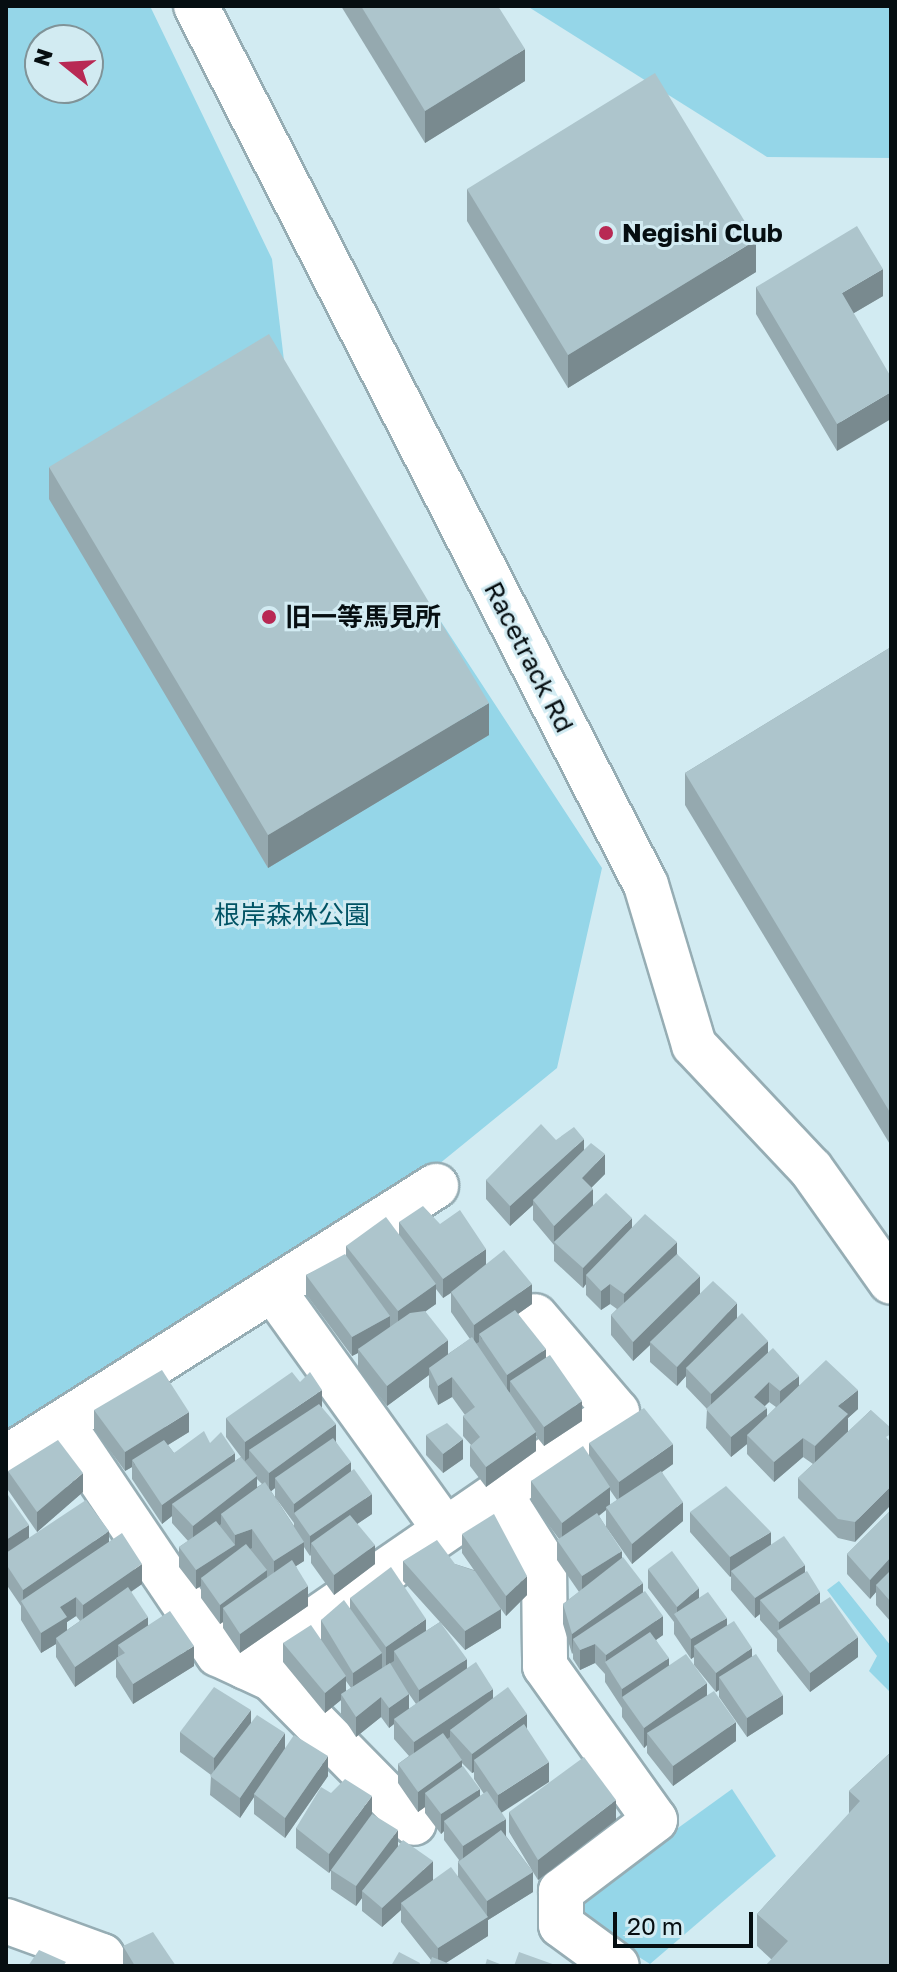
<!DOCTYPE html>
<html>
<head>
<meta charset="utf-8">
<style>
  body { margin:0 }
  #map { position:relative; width:897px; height:1972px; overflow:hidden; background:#d2ebf2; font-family:"Golos Text","Noto Sans JP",sans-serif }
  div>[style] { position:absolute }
  .green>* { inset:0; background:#95d6e8 }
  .roads { filter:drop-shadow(2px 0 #96adb4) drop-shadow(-2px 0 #96adb4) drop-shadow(0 2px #96adb4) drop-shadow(0 -2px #96adb4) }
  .minor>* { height:44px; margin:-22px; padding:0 22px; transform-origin:22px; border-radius:22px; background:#fff }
  .wall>* { inset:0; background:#95a9af }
  .shaded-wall>* { inset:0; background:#798a8f }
  .building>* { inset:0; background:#adc5cc }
  .dots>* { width:22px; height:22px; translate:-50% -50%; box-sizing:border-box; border:4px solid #d2ebf2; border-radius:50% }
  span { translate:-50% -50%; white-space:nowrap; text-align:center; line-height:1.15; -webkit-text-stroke:6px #d2ebf2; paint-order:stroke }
  .poi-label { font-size:26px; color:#060e11; font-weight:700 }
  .left { translate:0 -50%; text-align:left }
  .street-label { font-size:26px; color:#060e11 }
  .park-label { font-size:26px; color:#005364 }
  .frame { position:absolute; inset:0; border:8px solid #060e11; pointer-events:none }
  .north { position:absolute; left:24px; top:24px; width:80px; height:80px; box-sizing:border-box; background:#d2ebf2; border:2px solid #809398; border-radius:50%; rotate:288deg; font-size:22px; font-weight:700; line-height:32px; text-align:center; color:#060e11 }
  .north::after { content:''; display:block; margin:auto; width:28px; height:36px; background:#b82954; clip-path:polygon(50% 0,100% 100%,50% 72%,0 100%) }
  .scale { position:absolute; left:613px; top:1912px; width:140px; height:36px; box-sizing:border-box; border:4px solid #060e11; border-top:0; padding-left:10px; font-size:24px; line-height:28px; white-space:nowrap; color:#060e11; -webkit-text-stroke:6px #d2ebf2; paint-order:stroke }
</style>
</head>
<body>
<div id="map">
  <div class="green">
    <div style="clip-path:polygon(evenodd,6px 6px,150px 6px,272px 259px,287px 386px,602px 868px,557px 1068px,412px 1186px,6px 1432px,6px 6px,40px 40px,88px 40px,88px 88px,40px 88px,40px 40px)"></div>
    <div style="clip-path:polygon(527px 6px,891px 6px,891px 158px,767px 157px)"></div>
    <div style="clip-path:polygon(839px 1581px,891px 1646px,891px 1693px,869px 1671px,877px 1656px,827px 1590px)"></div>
    <div style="clip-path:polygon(732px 1789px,776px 1856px,650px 1964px,577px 1918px,581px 1898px)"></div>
  </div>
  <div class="roads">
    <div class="minor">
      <div style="left:196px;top:6px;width:987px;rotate:62.89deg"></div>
      <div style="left:646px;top:885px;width:167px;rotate:73.3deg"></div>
      <div style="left:694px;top:1045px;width:170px;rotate:46.7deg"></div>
      <div style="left:811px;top:1169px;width:138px;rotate:54.7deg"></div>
      <div style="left:273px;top:1290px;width:294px;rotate:54.3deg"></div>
      <div style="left:62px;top:1423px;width:279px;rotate:56deg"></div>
      <div style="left:218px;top:1654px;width:60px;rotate:24.8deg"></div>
      <div style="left:272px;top:1679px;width:202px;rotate:45.4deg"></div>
      <div style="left:6px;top:1458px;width:509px;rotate:-32.32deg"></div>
      <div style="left:499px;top:1492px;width:84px;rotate:57.6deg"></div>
      <div style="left:544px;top:1563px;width:103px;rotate:89.4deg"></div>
      <div style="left:545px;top:1666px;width:189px;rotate:54.5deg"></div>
      <div style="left:655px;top:1820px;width:118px;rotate:142.9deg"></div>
      <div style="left:561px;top:1891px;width:34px;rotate:90deg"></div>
      <div style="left:561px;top:1925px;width:69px;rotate:36.2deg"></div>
      <div style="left:246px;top:1667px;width:450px;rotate:-34.5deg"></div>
      <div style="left:617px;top:1412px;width:126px;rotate:-130.5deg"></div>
      <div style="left:6px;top:1921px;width:102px;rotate:20deg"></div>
      <div style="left:102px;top:1956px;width:12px;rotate:59deg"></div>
    </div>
  </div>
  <div class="wall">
    <div style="clip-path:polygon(341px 6px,498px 6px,525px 81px,425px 143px)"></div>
    <div style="clip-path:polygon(467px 189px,756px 272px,568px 388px,467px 221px)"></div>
    <div style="clip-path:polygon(756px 287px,883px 296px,854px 313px,837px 451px,756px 314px)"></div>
    <div style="clip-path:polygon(49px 467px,489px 735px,268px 868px,49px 499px)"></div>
    <div style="clip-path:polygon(891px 647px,891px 1146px,685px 805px,685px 773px)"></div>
    <div style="clip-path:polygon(evenodd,556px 1140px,584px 1150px,605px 1174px,592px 1187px,593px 1205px,677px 1254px,700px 1294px,737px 1318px,768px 1353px,799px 1385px,858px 1409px,848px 1418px,848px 1432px,871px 1410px,855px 1542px,838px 1538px,798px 1498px,798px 1478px,813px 1464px,803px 1457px,774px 1482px,747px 1454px,747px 1444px,731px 1457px,706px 1428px,707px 1409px,686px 1387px,686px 1376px,677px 1386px,650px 1362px,650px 1345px,633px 1361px,611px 1335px,611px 1315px,617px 1309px,610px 1304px,601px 1310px,586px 1295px,586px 1284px,583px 1288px,554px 1261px,554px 1245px,533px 1220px,533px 1205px,510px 1226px,486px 1199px,486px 1180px,556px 1140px,769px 1402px,776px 1407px,767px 1416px,764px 1406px,769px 1402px)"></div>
    <div style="clip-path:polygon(evenodd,399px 1222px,440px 1224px,532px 1304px,518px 1314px,546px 1357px,582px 1421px,544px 1446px,536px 1436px,536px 1451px,486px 1487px,470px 1466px,470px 1446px,471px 1445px,463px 1436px,463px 1416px,465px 1415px,452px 1397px,438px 1405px,429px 1387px,429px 1375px,387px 1406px,358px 1369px,358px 1353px,352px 1356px,306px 1294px,306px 1275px,346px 1256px,346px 1246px,399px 1235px,399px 1222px,436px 1289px,443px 1298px,451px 1293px,451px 1312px,470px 1339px,448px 1354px,425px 1311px,436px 1304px,436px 1289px)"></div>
    <div style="clip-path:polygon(evenodd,322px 1408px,336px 1442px,372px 1514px,357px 1524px,375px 1564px,334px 1595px,311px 1563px,311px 1555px,310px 1556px,304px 1547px,304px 1561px,296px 1566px,308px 1606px,240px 1653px,223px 1628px,223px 1622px,220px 1624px,201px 1598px,201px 1586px,196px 1589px,179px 1567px,179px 1547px,188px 1541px,172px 1523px,172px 1516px,162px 1524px,132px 1479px,132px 1467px,125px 1471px,94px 1429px,94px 1410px,189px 1432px,168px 1445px,174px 1453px,210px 1443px,235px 1461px,241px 1457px,226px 1437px,226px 1418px,322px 1408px,257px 1479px,262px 1484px,257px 1487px,257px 1479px,322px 1408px,275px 1488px,275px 1497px,294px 1523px,294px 1526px,271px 1491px,275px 1488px)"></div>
    <div style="clip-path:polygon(426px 1435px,463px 1459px,443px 1473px,426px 1455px)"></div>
    <div style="clip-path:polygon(evenodd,589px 1443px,673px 1464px,662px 1472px,683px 1521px,632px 1564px,606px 1527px,622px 1558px,643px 1593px,663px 1635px,656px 1640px,669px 1665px,707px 1695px,736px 1741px,673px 1786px,647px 1753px,647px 1745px,644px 1748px,622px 1717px,622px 1708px,605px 1682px,605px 1674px,595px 1663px,580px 1670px,573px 1659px,573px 1653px,572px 1654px,563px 1624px,563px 1604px,579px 1592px,557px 1560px,557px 1540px,559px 1539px,531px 1501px,531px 1481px,589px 1455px,589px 1443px,610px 1490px,617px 1500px,610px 1505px,610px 1490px,589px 1443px,606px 1510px,606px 1527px,599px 1516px,606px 1510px)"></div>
    <div style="clip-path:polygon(8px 1471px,83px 1492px,37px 1532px,8px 1490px)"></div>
    <div style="clip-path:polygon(evenodd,6px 1492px,29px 1538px,109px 1542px,142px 1584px,131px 1592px,148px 1625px,194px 1666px,133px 1704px,116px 1677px,116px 1659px,75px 1687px,56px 1657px,56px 1644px,41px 1653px,21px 1620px,21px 1606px,6px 1584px,6px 1492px,76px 1616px,80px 1621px,67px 1630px,67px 1622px,76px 1616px)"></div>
    <div style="clip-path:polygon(891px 1510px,891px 1622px,876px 1605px,876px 1592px,870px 1599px,847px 1574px,847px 1554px)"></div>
    <div style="clip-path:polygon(690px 1512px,771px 1545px,805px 1572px,820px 1603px,858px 1657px,810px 1692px,777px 1651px,777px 1639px,760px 1620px,760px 1614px,755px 1618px,731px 1590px,731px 1576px,730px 1577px,690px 1532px)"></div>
    <div style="clip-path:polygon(evenodd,462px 1534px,527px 1595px,506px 1616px,501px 1609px,501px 1628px,465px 1650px,440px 1622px,467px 1669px,493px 1698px,501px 1813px,506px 1836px,533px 1872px,509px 1832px,509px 1812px,616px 1820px,538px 1880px,533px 1872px,533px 1892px,488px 1920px,488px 1936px,446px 1963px,431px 1960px,401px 1922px,401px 1910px,382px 1927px,362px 1911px,362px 1898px,356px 1906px,331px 1889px,331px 1870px,329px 1873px,296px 1848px,296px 1828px,372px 1814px,398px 1846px,433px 1880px,458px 1876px,458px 1862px,459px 1860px,444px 1840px,444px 1831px,441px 1834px,425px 1813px,425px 1807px,418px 1812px,398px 1783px,398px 1764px,409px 1756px,394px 1739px,394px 1724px,389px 1728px,381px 1717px,356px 1737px,341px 1714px,341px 1700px,325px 1713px,283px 1662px,283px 1643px,321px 1639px,321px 1620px,350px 1608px,350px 1598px,426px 1631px,440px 1622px,403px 1581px,403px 1561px,455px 1564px,474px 1570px,462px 1553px,462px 1534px,346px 1681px,351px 1688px,346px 1691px,346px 1681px,462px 1534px,409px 1694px,416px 1704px,409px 1709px,409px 1694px,462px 1534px,462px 1763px,472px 1773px,474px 1772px,474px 1779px,484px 1794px,480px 1796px,462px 1766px,462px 1763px)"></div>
    <div style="clip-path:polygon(648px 1569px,699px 1598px,727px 1625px,752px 1656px,783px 1714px,747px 1737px,719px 1697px,719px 1690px,716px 1692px,694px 1665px,694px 1657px,691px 1659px,674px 1634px,674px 1622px,648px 1588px)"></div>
    <div style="clip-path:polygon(180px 1732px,285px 1748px,328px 1776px,285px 1838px,254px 1814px,254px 1797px,240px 1818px,210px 1795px,211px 1775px,180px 1752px)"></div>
    <div style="clip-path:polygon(891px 1752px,891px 1966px,771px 1959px,757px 1946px,757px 1914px,849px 1814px,849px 1791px)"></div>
    <div style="clip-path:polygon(123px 1946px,176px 1966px,123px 1966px)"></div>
  </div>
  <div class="shaded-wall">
    <div style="clip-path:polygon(525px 49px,525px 81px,425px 143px,425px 111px)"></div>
    <div style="clip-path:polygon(756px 240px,756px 272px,568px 388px,568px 355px)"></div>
    <div style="clip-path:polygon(883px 269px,883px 296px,842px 320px,842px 293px)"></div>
    <div style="clip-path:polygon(891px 392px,891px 419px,837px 451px,837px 424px)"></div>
    <div style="clip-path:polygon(489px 703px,489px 735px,268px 868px,268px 835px)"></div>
    <div style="clip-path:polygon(584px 1139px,584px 1158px,533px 1200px,533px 1205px,510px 1226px,510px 1206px)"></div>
    <div style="clip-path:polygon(605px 1154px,605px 1174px,582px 1197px,582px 1178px)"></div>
    <div style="clip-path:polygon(593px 1189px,593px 1208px,554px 1242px,554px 1226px)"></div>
    <div style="clip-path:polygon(632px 1218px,632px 1238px,586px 1275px,586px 1284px,583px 1288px,583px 1268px)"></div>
    <div style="clip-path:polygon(677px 1242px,677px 1262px,624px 1314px,624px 1294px)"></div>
    <div style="clip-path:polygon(486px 1249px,486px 1269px,443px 1298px,443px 1279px)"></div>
    <div style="clip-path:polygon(700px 1276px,700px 1295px,650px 1342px,650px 1345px,633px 1361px,633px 1342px)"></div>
    <div style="clip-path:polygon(436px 1284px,436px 1304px,398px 1331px,398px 1311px)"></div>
    <div style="clip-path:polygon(532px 1284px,532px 1304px,482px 1339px,479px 1334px,479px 1342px,474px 1345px,474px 1325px)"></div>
    <div style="clip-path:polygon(610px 1284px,610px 1304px,601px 1310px,601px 1291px)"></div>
    <div style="clip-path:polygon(737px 1303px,737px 1323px,686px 1368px,686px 1376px,677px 1386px,677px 1367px)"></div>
    <div style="clip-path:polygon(390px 1316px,390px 1335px,358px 1349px,358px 1353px,352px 1356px,352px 1337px)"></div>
    <div style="clip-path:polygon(448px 1340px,448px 1360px,429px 1368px,429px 1375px,387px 1406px,387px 1386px)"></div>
    <div style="clip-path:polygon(768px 1341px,768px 1361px,711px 1413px,711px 1394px)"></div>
    <div style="clip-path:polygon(546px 1349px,546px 1368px,510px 1381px,510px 1392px,507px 1394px,507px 1375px)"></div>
    <div style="clip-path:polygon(799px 1376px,799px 1395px,780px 1410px,780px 1391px)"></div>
    <div style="clip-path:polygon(452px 1377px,452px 1397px,438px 1405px,438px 1386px)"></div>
    <div style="clip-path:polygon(769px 1382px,769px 1402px,754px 1417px,754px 1397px)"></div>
    <div style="clip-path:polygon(322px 1390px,322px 1409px,249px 1450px,249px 1458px,245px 1461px,245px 1442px)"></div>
    <div style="clip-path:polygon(858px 1390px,858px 1409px,848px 1418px,848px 1434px,815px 1466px,815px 1446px,838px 1406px)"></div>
    <div style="clip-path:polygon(582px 1401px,582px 1421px,544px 1446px,544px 1427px)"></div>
    <div style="clip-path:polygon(767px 1408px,767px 1428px,747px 1435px,747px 1444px,731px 1457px,731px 1437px)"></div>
    <div style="clip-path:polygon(189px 1412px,189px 1432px,135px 1465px,132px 1460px,132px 1467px,125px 1471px,125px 1452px)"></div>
    <div style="clip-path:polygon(336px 1424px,336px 1444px,275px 1478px,275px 1488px,269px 1493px,269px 1473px)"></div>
    <div style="clip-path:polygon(536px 1432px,536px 1451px,486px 1487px,486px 1467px)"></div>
    <div style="clip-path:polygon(803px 1438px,803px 1457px,774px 1482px,774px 1462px)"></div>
    <div style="clip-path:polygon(463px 1439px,463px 1459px,443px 1473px,443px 1454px)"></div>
    <div style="clip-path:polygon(673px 1444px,673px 1464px,619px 1502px,619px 1482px)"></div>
    <div style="clip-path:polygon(235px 1453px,235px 1472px,172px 1504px,172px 1516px,162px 1524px,162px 1505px)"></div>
    <div style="clip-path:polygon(351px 1462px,351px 1481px,294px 1514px,294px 1504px)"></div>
    <div style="clip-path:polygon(83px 1473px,83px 1492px,37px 1532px,37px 1512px)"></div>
    <div style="clip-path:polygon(257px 1476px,257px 1495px,221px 1514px,221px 1524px,193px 1546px,193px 1526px)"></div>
    <div style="clip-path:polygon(891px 1486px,891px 1505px,855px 1542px,855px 1522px)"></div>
    <div style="clip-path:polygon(610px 1487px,610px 1507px,606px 1507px,606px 1510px,562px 1543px,562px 1523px)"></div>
    <div style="clip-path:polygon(372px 1494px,372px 1514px,317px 1551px,311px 1543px,310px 1556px,310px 1536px)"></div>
    <div style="clip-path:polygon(683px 1502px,683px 1521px,632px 1564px,632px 1544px)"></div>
    <div style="clip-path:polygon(29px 1525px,29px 1544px,6px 1560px,6px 1540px)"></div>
    <div style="clip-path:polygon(252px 1529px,252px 1548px,235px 1555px,235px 1535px)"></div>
    <div style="clip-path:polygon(109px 1531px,109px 1551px,23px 1604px,23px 1590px)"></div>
    <div style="clip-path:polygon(771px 1532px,771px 1551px,731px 1571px,731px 1576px,730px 1577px,730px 1557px)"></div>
    <div style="clip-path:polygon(304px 1542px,304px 1561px,274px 1580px,274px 1561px)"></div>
    <div style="clip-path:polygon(235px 1545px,235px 1565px,201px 1578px,201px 1586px,196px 1589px,196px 1570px)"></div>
    <div style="clip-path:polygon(375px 1545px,375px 1564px,334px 1595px,334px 1575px)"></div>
    <div style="clip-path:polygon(622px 1551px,622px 1571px,582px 1596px,582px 1576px)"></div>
    <div style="clip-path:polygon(891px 1557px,891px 1576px,876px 1585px,876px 1592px,870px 1599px,870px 1580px)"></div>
    <div style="clip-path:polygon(142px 1564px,142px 1584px,83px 1624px,83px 1605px)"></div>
    <div style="clip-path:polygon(805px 1565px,805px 1584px,760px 1600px,760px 1614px,755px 1618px,755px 1598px)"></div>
    <div style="clip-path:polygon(267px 1570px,267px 1589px,223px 1608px,223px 1622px,220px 1624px,220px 1605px)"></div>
    <div style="clip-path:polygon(527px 1576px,527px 1595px,506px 1616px,506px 1596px)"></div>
    <div style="clip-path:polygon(643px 1583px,643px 1603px,573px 1639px,572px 1654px,572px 1634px)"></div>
    <div style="clip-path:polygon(308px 1586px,308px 1606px,240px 1653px,240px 1634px)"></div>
    <div style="clip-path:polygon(699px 1588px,699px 1608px,677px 1619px,677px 1607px)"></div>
    <div style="clip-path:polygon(820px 1592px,820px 1612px,779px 1634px,779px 1622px)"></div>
    <div style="clip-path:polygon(76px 1597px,76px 1616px,67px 1622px,67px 1637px,56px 1638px,56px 1644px,41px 1653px,41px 1633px,60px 1607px)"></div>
    <div style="clip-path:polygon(501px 1609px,501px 1628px,465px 1650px,465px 1631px)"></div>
    <div style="clip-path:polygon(663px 1616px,663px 1635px,611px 1671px,606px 1663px,606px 1655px)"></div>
    <div style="clip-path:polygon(148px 1617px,148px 1637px,118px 1645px,118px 1657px,75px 1687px,75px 1667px)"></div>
    <div style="clip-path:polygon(727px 1618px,727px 1637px,694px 1646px,694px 1657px,691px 1659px,691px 1639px)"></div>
    <div style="clip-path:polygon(426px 1619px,426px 1638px,394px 1651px,394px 1661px,386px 1666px,386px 1647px)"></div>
    <div style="clip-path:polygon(858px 1637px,858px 1657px,810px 1692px,810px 1673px)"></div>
    <div style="clip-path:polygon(595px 1644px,595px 1663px,580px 1670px,580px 1650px)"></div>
    <div style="clip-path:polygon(194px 1646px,194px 1666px,133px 1704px,133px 1684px)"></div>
    <div style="clip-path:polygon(752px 1648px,752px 1668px,719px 1677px,719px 1690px,716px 1692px,716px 1673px)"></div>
    <div style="clip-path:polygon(382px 1653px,382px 1672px,353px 1692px,353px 1673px)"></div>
    <div style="clip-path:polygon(669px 1658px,669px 1677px,622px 1698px,622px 1689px)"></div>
    <div style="clip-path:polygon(467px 1659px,467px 1679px,419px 1709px,419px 1690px)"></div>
    <div style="clip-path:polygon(346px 1676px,346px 1696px,341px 1694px,341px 1700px,325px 1713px,325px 1693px)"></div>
    <div style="clip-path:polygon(707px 1683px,707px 1703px,647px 1733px,647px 1745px,644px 1748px,644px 1728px)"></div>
    <div style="clip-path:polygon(493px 1689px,493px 1708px,450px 1730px,450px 1737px,414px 1762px,414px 1742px)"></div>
    <div style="clip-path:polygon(409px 1694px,409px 1713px,394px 1719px,394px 1724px,389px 1728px,389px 1708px)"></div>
    <div style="clip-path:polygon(783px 1695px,783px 1714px,747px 1737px,747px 1718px)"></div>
    <div style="clip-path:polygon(381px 1697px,381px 1717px,356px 1737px,356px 1717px)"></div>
    <div style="clip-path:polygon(251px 1710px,251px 1730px,214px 1778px,214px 1758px)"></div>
    <div style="clip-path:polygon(527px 1714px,527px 1733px,474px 1760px,474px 1772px,472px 1773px,472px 1754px)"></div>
    <div style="clip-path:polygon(736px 1722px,736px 1741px,673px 1786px,673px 1766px)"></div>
    <div style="clip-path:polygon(285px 1733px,285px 1753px,254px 1794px,254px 1797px,240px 1818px,240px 1798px)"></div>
    <div style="clip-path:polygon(328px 1756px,328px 1776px,285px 1838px,285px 1818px)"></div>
    <div style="clip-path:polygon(462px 1760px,462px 1780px,425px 1793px,425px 1807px,418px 1812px,418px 1792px)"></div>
    <div style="clip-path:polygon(549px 1762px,549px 1782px,498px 1815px,498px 1795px)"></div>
    <div style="clip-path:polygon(480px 1789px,480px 1809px,444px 1821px,444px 1831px,441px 1834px,441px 1814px)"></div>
    <div style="clip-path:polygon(372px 1796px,372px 1816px,329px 1873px,329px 1854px)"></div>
    <div style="clip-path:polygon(616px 1800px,616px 1820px,538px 1880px,538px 1860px)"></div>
    <div style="clip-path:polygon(506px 1819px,506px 1839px,463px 1866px,463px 1846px)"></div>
    <div style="clip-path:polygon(398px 1830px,398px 1850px,362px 1891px,362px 1898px,356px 1906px,356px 1886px)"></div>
    <div style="clip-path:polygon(433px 1861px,433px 1881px,401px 1903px,401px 1910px,382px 1927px,382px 1908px)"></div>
    <div style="clip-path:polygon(533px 1872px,533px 1892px,488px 1920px,488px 1936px,441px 1966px,438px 1966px,438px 1948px,487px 1917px,487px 1901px)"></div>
  </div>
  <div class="building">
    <div style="clip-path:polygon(361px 6px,498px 6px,525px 49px,425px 111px)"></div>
    <div style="clip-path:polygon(655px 73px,756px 240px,568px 355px,467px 189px)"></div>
    <div style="clip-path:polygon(857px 226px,883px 269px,842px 293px,891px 377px,891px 392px,837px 424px,756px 287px)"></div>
    <div style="clip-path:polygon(269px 334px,489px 703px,268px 835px,49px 467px)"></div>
    <div style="clip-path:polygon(891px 647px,891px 1114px,685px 773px)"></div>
    <div style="clip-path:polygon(541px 1124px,556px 1140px,574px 1127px,584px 1139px,510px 1206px,486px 1180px)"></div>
    <div style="clip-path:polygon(591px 1143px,605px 1154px,582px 1178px,593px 1189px,554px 1226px,533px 1200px)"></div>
    <div style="clip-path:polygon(606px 1193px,632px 1218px,583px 1268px,554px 1242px)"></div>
    <div style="clip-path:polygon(423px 1206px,440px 1224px,460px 1210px,486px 1249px,443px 1279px,399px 1222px)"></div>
    <div style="clip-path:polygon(645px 1214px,677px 1242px,624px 1294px,610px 1284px,601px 1291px,586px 1275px)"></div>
    <div style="clip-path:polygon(386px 1217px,436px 1284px,398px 1311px,346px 1246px)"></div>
    <div style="clip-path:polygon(504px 1250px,532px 1284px,474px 1325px,451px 1292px)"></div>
    <div style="clip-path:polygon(345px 1254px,390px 1316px,352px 1337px,306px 1275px)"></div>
    <div style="clip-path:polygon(677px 1254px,700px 1276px,633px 1342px,611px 1315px)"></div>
    <div style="clip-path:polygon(713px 1281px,737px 1303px,677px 1367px,650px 1342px)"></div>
    <div style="clip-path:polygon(515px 1310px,546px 1349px,507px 1375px,479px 1334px)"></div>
    <div style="clip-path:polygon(425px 1311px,448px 1340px,387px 1386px,358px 1349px,410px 1313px)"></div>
    <div style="clip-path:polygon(742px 1313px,768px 1341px,711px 1394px,686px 1368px)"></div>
    <div style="clip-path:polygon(472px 1337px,536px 1432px,486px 1467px,470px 1446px,480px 1437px,463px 1416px,475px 1407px,452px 1377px,438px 1386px,429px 1368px)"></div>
    <div style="clip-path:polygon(773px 1348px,799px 1376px,780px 1391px,769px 1382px,754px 1397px,767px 1408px,731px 1437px,706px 1409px)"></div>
    <div style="clip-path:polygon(550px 1355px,582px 1401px,544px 1427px,510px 1381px)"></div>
    <div style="clip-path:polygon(826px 1360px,858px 1390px,838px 1406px,848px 1414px,815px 1446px,803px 1438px,774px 1462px,747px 1435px)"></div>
    <div style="clip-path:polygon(162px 1370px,189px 1412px,125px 1452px,94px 1410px)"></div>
    <div style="clip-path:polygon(292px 1372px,300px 1382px,310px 1372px,322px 1390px,245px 1442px,226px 1418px)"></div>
    <div style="clip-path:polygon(319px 1404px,336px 1424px,269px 1473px,249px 1450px)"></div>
    <div style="clip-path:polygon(644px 1408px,673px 1444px,619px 1482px,589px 1443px)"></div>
    <div style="clip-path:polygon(871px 1410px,891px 1428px,891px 1434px,886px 1437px,891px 1443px,891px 1486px,855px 1522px,838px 1519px,798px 1478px)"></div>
    <div style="clip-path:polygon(447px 1423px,463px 1439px,443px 1454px,426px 1435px)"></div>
    <div style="clip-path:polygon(204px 1431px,210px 1443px,221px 1432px,235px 1453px,162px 1505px,132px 1460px,164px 1440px,174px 1453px)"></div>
    <div style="clip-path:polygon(333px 1438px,351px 1462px,294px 1504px,275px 1478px)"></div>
    <div style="clip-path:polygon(58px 1440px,83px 1473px,37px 1512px,8px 1471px)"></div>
    <div style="clip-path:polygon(583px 1446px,610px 1487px,562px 1523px,531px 1481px)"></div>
    <div style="clip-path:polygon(241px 1457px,257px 1476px,193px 1526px,172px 1504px)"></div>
    <div style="clip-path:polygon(354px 1469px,372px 1494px,310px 1536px,294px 1513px)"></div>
    <div style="clip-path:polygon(661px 1471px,683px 1502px,632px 1544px,606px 1507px)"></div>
    <div style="clip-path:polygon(265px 1482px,304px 1542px,274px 1561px,252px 1529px,235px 1535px,221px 1514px)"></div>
    <div style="clip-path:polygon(726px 1486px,771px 1532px,730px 1557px,690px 1512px)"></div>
    <div style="clip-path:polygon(6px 1492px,29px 1525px,6px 1540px)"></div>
    <div style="clip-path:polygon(86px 1500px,109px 1531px,23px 1590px,6px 1564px,6px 1553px)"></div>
    <div style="clip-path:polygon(891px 1510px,891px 1557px,870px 1580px,847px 1554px)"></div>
    <div style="clip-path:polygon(597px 1513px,622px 1551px,582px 1576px,557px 1540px)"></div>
    <div style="clip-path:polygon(494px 1514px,527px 1576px,506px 1596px,462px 1534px)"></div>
    <div style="clip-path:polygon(350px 1515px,375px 1545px,334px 1575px,311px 1543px)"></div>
    <div style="clip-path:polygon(216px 1521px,235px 1545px,196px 1570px,179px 1547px)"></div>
    <div style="clip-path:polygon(122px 1533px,142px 1564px,83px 1605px,76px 1597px,60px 1607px,67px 1617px,41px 1633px,21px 1601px)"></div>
    <div style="clip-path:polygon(784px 1536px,805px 1565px,755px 1598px,731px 1571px)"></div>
    <div style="clip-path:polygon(437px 1540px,455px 1564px,475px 1571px,501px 1609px,465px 1631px,403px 1561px)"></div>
    <div style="clip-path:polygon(246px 1544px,267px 1570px,220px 1605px,201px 1578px)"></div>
    <div style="clip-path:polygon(672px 1551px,699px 1588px,677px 1607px,648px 1569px)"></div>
    <div style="clip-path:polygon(623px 1557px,643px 1583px,572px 1634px,563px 1604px)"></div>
    <div style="clip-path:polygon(292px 1560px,308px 1586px,240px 1634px,223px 1608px)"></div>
    <div style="clip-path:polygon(391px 1567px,426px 1619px,386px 1647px,350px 1598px)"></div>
    <div style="clip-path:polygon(891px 1570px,891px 1602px,876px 1585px)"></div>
    <div style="clip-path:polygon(807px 1571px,820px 1592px,779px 1622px,760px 1600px)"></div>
    <div style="clip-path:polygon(128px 1587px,148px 1617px,75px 1667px,56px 1638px)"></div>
    <div style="clip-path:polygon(645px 1591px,663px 1616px,606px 1655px,595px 1644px,580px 1650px,573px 1639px)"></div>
    <div style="clip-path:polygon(708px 1592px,727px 1618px,691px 1639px,674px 1614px)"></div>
    <div style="clip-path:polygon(830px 1597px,858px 1637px,810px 1673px,777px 1631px)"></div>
    <div style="clip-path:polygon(344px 1600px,382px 1653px,353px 1673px,321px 1620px)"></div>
    <div style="clip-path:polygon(170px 1611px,194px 1646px,133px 1684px,116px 1658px,125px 1653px,118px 1645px)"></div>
    <div style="clip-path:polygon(734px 1621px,752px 1648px,716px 1673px,694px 1646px)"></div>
    <div style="clip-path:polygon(440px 1622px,467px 1659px,419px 1690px,394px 1651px)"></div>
    <div style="clip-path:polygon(311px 1625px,346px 1676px,325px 1693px,283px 1643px)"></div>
    <div style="clip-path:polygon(650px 1632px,669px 1658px,622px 1689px,605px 1662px)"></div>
    <div style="clip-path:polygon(686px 1654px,707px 1683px,644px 1728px,622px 1697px)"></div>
    <div style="clip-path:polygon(756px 1654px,783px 1695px,747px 1718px,719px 1677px)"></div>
    <div style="clip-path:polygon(476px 1662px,493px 1689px,414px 1742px,394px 1719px)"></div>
    <div style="clip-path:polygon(390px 1663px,409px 1694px,389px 1708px,381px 1697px,356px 1717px,341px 1694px)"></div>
    <div style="clip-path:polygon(214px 1687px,251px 1710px,214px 1758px,180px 1732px)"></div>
    <div style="clip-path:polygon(508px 1687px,527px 1714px,472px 1754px,450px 1730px)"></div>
    <div style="clip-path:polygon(714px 1691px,736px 1722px,673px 1766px,647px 1733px)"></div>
    <div style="clip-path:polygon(257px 1715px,285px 1733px,240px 1798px,210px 1776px)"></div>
    <div style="clip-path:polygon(524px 1724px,549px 1762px,498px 1795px,474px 1760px)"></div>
    <div style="clip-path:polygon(443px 1733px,462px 1760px,418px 1792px,398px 1764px)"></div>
    <div style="clip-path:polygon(294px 1735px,328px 1756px,285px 1818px,254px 1794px)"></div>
    <div style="clip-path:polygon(891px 1752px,891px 1962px,887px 1966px,765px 1966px,788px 1941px,757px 1914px,860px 1801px,849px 1791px)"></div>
    <div style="clip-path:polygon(584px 1757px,616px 1800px,538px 1860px,509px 1812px)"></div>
    <div style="clip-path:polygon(463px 1766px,480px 1789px,441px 1814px,425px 1793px)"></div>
    <div style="clip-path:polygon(345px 1779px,372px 1796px,329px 1854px,296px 1828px,321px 1787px,331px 1793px)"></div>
    <div style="clip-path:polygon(487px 1791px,506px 1819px,463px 1846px,444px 1821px)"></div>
    <div style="clip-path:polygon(372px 1814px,398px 1830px,356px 1886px,331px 1870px)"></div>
    <div style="clip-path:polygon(501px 1830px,533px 1872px,487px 1901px,458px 1862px)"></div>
    <div style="clip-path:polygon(403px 1840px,433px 1861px,382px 1908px,362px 1891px)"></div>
    <div style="clip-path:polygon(451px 1867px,488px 1917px,438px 1948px,401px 1903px)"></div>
    <div style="clip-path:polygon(153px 1932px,176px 1966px,135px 1966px,123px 1946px)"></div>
    <div style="clip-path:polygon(39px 1950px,66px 1962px,63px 1966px,28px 1966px)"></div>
    <div style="clip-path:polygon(399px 1952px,420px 1963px,419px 1966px,391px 1966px)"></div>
    <div style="clip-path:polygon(519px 1952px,558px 1966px,514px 1966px)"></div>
    <div style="clip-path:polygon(432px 1957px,455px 1966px,429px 1966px)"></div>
    <div style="clip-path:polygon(487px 1959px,505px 1966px,485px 1966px)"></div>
  </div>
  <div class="dots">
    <div style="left:606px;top:233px;background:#b82954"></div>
    <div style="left:269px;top:617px;background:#b82954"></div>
  </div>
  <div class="poi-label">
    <span class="left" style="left:622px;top:233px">Negishi Club</span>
    <span class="left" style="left:285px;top:617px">旧一等馬見所</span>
  </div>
  <div class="street-label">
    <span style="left:529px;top:657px;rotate:63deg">Racetrack Rd</span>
  </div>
  <div class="park-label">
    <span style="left:292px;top:915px">根岸森林公園</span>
  </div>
  <div class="frame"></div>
  <div class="north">N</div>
  <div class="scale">20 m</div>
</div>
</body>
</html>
